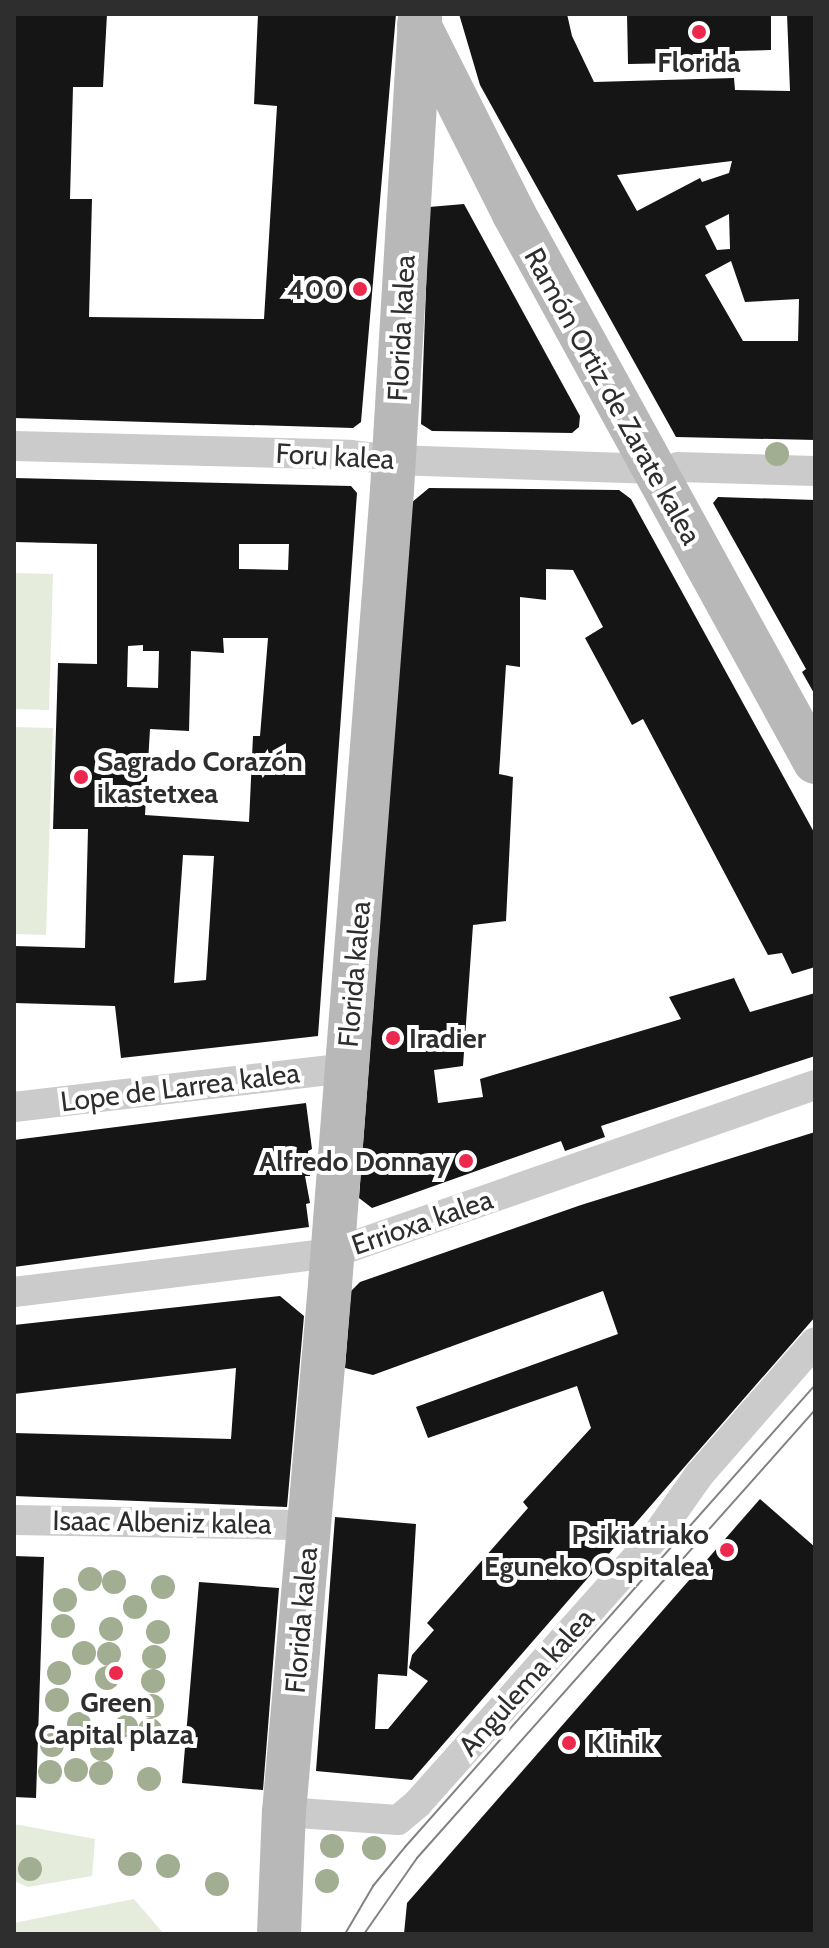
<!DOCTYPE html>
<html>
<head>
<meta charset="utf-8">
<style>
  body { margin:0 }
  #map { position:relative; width:829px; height:1948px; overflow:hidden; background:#fff; font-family:Cabin,sans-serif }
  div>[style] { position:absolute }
  .green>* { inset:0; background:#e6ecdb }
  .building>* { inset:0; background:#151515 }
  .street>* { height:30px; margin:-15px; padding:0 15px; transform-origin:15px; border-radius:15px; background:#cbcbcb }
  .secondary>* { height:44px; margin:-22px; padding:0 22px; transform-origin:22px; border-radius:22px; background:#b8b8b8 }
  .tram>* { height:2px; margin:-1px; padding:0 1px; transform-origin:1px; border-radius:1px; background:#838383 }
  .trees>* { width:24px; height:24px; margin:-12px; border-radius:50%; background:#a2ae92 }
  .dots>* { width:22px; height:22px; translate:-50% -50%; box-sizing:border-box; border:4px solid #fff; border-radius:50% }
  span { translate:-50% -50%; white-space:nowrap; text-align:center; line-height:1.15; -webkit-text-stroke:8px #fff; paint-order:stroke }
  .poi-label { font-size:28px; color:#2e2e2e; font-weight:700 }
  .right { translate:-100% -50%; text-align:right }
  .left { translate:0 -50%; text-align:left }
  .street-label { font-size:28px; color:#2e2e2e }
  .frame { position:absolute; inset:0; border:16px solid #2e2e2e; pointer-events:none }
</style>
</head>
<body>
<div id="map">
  <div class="green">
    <div style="clip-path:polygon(14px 573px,53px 574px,49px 710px,14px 709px)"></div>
    <div style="clip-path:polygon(14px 727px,53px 728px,46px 935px,14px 934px)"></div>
    <div style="clip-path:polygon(14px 1824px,95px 1839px,92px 1876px,28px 1887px,14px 1881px)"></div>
    <div style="clip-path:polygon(134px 1899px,164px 1934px,14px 1934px,14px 1923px)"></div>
  </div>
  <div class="building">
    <div style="clip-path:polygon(14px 14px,107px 14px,103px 87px,73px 87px,70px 199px,92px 199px,89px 317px,264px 319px,277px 106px,254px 104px,258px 14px,396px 14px,361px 422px,353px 428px,14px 418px)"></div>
    <div style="clip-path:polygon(evenodd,459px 14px,567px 14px,572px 36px,594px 82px,734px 78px,735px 90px,790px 91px,787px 14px,815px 14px,815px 440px,676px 437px,480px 85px,459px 14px,732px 161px,729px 173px,702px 182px,700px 178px,637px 211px,617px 175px,732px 161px,459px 14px,729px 214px,730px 249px,717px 250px,705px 226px,729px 214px,459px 14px,731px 261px,745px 302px,799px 299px,798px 341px,743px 341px,705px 275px,731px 261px)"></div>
    <div style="clip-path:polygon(627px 14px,771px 14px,771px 50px,735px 51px,735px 62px,628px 64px)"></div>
    <div style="clip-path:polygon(464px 204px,580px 416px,579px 427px,572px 433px,432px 431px,421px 424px,429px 207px)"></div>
    <div style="clip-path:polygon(evenodd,14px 478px,351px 486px,357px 493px,318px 1036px,121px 1058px,115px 1006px,14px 1003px,14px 946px,85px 948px,88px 829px,53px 829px,58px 663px,97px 664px,97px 544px,14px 542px,14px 478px,239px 544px,289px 544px,288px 570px,239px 569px,239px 544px,14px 478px,223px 638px,268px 638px,260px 736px,253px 736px,249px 822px,145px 815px,150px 729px,189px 731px,191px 651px,224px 653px,223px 638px,14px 478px,143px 645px,143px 651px,159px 651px,158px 688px,127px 687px,128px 646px,143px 645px,14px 478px,183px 855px,214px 856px,206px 980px,174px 983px,183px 855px)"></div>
    <div style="clip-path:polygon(429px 488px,619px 490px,631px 499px,815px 834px,815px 967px,792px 974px,782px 953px,768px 955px,643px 719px,632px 725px,585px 638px,603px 627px,573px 570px,546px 569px,546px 600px,520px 597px,520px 667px,506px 665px,499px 774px,513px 777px,506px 921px,473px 925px,463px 1066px,434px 1070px,438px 1103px,483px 1097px,480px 1079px,681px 1019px,669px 997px,734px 978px,750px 1012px,815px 993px,815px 1056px,601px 1126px,605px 1137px,565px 1151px,561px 1141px,372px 1208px,359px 1198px,411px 503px)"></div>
    <div style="clip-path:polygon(718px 497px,815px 500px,815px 695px,802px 672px,806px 669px,713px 503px)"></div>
    <div style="clip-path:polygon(306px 1103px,312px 1149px,308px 1151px,310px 1176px,305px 1176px,310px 1203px,306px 1204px,309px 1227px,14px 1267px,14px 1140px)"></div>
    <div style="clip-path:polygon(815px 1132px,815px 1317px,412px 1780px,316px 1771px,335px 1517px,416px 1524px,407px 1676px,378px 1674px,375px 1729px,388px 1729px,428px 1681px,409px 1668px,412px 1655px,434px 1630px,427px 1623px,528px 1508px,523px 1502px,591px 1428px,577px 1386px,428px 1438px,416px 1407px,618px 1334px,603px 1291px,373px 1375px,345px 1368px,351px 1291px,360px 1282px,581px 1205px)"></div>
    <div style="clip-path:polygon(280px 1296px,304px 1316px,287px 1507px,14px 1496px,14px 1433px,231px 1439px,236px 1368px,14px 1394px,14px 1325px)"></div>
    <div style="clip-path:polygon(760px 1499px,815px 1547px,815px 1934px,404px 1934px,407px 1903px)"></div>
    <div style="clip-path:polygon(14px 1556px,44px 1557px,36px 1798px,14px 1797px)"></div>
    <div style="clip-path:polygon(199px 1582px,279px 1588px,263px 1790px,182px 1783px)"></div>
  </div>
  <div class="street">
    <div style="left:14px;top:446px;width:336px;rotate:1.5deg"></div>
    <div style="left:350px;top:455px;width:44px;rotate:6.5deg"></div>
    <div style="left:394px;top:460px;width:261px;rotate:2deg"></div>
    <div style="left:678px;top:467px;width:137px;rotate:1.7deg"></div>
    <div style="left:14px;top:1107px;width:334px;rotate:-6.7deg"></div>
    <div style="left:14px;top:1292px;width:321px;rotate:-7deg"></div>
    <div style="left:333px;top:1253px;width:510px;rotate:-19.22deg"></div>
    <div style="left:14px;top:1520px;width:296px;rotate:1deg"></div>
    <div style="left:284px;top:1812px;width:114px;rotate:4deg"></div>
    <div style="left:398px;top:1820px;width:26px;rotate:-40deg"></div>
    <div style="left:418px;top:1803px;width:358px;rotate:-48.3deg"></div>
    <div style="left:656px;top:1536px;width:75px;rotate:-54.8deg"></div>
    <div style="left:699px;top:1475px;width:176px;rotate:-48.9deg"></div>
  </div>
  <div class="secondary">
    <div style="left:419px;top:25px;width:212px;rotate:63.3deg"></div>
    <div style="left:514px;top:214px;width:625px;rotate:61.22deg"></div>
    <div style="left:279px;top:1934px;width:122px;rotate:-87.7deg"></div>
    <div style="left:284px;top:1812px;width:529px;rotate:-85.01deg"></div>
    <div style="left:330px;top:1285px;width:797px;rotate:-85.54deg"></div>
    <div style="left:392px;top:490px;width:477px;rotate:-86.6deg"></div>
  </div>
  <div class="tram">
    <div style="left:345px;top:1934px;width:56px;rotate:-59.7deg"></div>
    <div style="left:373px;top:1886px;width:50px;rotate:-50.6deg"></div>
    <div style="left:405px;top:1847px;width:618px;rotate:-48.41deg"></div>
    <div style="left:364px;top:1934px;width:93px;rotate:-55.1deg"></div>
    <div style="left:417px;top:1858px;width:599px;rotate:-48.38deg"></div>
  </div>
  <div class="trees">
    <div style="left:777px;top:454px"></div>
    <div style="left:90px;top:1579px"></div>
    <div style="left:114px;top:1582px"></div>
    <div style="left:163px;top:1587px"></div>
    <div style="left:65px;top:1600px"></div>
    <div style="left:135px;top:1607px"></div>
    <div style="left:63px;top:1626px"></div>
    <div style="left:111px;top:1629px"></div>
    <div style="left:158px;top:1632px"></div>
    <div style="left:84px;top:1653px"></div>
    <div style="left:109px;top:1654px"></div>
    <div style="left:154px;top:1657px"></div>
    <div style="left:59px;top:1673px"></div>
    <div style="left:107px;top:1678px"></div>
    <div style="left:153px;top:1681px"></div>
    <div style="left:57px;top:1700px"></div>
    <div style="left:152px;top:1706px"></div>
    <div style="left:79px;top:1724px"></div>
    <div style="left:126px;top:1727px"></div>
    <div style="left:150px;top:1730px"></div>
    <div style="left:52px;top:1745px"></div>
    <div style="left:102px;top:1749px"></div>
    <div style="left:76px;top:1770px"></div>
    <div style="left:50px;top:1772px"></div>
    <div style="left:101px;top:1773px"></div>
    <div style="left:149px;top:1779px"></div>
    <div style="left:332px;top:1846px"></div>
    <div style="left:374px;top:1848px"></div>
    <div style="left:130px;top:1864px"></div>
    <div style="left:168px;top:1866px"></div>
    <div style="left:30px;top:1869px"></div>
    <div style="left:327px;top:1881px"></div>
    <div style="left:217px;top:1884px"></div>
  </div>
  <div class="dots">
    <div style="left:699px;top:32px;background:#ec284d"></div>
    <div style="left:360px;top:289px;background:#ec284d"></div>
    <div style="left:81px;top:777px;background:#ec284d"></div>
    <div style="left:393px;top:1038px;background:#ec284d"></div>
    <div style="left:466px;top:1161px;background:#ec284d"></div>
    <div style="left:727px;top:1550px;background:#ec284d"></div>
    <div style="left:116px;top:1673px;background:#ec284d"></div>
    <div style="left:569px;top:1743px;background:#ec284d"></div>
  </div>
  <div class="poi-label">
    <span style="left:699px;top:62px">Florida</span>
    <span class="right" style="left:344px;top:289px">400</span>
    <span class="left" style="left:97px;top:777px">Sagrado Corazón<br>ikastetxea</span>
    <span class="left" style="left:409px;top:1038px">Iradier</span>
    <span class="right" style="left:450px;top:1161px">Alfredo Donnay</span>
    <span class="right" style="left:709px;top:1550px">Psikiatriako<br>Eguneko Ospitalea</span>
    <span style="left:116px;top:1718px">Green<br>Capital plaza</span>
    <span class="left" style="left:587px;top:1743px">Klinik</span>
  </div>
  <div class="street-label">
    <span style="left:401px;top:328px;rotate:-87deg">Florida kalea</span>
    <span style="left:613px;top:396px;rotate:61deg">Ramón Ortiz de Zarate kalea</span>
    <span style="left:335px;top:456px;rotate:3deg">Foru kalea</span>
    <span style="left:354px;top:974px;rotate:-85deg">Florida kalea</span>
    <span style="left:180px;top:1087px;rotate:-7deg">Lope de Larrea kalea</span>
    <span style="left:422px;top:1222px;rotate:-19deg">Errioxa kalea</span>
    <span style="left:162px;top:1522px;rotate:1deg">Isaac Albeniz kalea</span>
    <span style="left:301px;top:1620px;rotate:-85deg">Florida kalea</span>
    <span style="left:526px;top:1682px;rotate:-48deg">Angulema kalea</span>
  </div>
  <div class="frame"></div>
</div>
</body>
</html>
